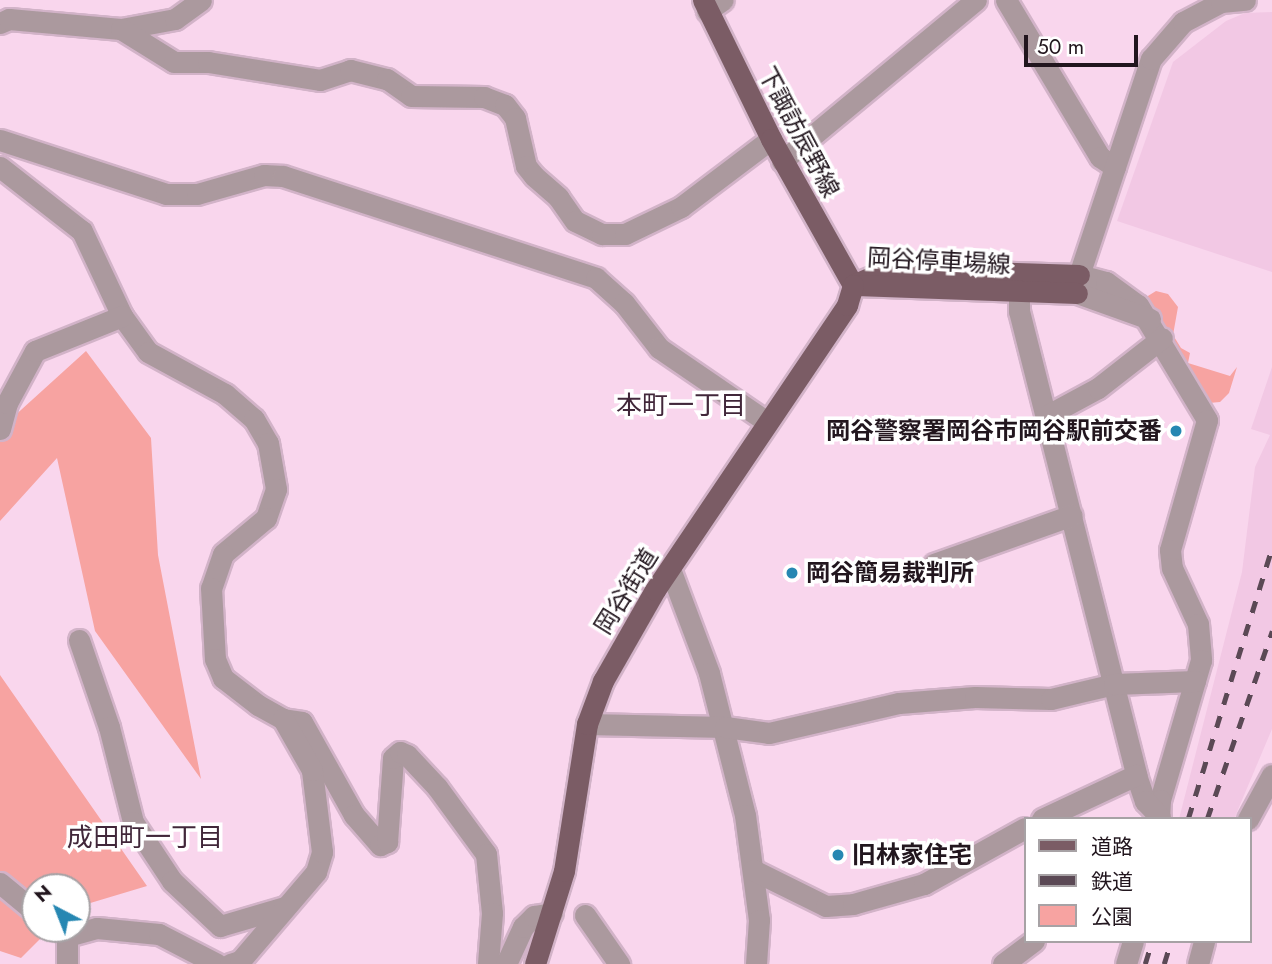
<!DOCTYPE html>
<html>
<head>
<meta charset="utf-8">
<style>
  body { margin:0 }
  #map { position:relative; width:1272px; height:964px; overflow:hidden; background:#f9d6ed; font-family:Jost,"Noto Sans JP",sans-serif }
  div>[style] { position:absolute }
  .built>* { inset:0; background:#f2c8e4 }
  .green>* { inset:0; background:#f7a3a1 }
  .roads { filter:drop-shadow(2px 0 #d2b3c8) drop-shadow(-2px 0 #d2b3c8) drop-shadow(0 2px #d2b3c8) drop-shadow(0 -2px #d2b3c8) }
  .minor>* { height:21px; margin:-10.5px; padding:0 10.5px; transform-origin:10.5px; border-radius:10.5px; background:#ab999e }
  .major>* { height:21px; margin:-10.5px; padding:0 10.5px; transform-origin:10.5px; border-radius:10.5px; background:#7b5c65 }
  .rail>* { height:4.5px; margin-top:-2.25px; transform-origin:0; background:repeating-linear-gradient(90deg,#5b4955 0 12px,transparent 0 24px) }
  .dots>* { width:19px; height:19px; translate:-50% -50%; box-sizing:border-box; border:4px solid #fff; border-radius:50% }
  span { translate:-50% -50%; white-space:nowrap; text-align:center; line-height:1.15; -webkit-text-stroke:7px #fff; paint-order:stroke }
  .street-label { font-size:24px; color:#22161e }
  .poi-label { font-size:24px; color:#22161e; font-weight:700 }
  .right { translate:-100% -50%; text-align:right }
  .left { translate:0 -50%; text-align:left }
  .neighbourhood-label { font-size:26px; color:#41273a }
  .legend { position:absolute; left:1024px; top:817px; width:228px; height:126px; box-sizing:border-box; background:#fff; border:2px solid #a7a2a5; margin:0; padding:9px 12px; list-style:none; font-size:21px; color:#22161e }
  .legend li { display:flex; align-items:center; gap:14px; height:35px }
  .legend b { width:35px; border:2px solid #a7a2a5 }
  .north { position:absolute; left:21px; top:873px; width:70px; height:70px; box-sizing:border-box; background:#fff; border:2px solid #a7a2a5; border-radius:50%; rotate:318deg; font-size:19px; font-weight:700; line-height:28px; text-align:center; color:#22161e }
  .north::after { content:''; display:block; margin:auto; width:24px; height:32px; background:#2687b2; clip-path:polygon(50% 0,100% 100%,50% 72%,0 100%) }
  .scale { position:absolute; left:1024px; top:35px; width:114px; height:32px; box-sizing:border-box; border:4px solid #22161e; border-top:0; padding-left:9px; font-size:21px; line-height:24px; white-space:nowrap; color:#22161e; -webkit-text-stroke:5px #fff; paint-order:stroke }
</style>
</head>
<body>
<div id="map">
  <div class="built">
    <div style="clip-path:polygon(1272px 12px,1272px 272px,1117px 221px,1173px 62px,1226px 21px,1245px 13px)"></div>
    <div style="clip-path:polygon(1272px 367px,1272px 729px,1234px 819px,1179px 819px,1242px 572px,1255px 467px,1270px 435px,1251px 429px)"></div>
  </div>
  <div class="green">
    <div style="clip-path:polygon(1156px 291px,1168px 294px,1178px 307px,1173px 335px,1181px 348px,1190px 353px,1188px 363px,1230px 376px,1237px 367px,1229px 393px,1220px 402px,1209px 403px,1203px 397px,1170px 334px,1143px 299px)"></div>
    <div style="clip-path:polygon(86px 351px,151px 438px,158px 555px,201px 779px,95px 631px,57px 458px,0 521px,0 429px)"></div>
    <div style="clip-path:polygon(0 675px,147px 886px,77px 907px,77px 887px,35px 887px,35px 929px,50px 929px,21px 958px,0 951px)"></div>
  </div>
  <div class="roads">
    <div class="minor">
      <div style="left:1006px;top:0;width:183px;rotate:59.1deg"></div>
      <div style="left:1100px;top:157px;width:18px;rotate:34deg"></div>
      <div style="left:707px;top:11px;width:19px;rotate:-35deg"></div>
      <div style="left:0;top:23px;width:10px;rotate:-24deg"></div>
      <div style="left:9px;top:19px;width:112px;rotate:5.1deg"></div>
      <div style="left:121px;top:29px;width:55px;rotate:-10.5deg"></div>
      <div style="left:175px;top:19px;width:32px;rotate:-36deg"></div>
      <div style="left:121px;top:29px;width:62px;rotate:31.9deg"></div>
      <div style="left:174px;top:62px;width:34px"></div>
      <div style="left:208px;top:62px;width:113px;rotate:9.1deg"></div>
      <div style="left:320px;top:80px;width:32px;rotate:-18deg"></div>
      <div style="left:350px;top:70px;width:38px;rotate:14deg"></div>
      <div style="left:387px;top:79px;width:29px;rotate:35deg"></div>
      <div style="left:411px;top:96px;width:73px;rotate:0.8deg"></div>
      <div style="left:484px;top:97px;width:22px;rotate:21deg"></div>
      <div style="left:505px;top:105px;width:16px;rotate:52deg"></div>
      <div style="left:515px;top:118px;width:49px;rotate:77.1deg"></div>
      <div style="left:526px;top:166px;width:13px;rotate:51deg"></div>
      <div style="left:534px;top:176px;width:32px;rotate:41deg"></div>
      <div style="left:558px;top:197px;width:29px;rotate:55deg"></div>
      <div style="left:575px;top:221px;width:30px;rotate:26deg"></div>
      <div style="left:602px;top:234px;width:23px"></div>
      <div style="left:625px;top:234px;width:62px;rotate:-25.7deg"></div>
      <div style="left:681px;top:207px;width:113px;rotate:-37.1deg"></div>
      <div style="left:0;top:140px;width:175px;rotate:18deg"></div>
      <div style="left:166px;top:194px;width:31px"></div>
      <div style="left:197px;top:194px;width:70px;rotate:-15.8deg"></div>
      <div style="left:264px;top:175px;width:19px;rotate:3deg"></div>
      <div style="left:283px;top:176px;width:329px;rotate:18deg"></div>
      <div style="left:596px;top:278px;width:38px;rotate:42deg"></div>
      <div style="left:624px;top:303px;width:57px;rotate:52.1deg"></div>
      <div style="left:659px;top:348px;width:131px;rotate:34.4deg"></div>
      <div style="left:782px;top:161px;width:252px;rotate:-39.7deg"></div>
      <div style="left:0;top:167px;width:104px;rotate:38deg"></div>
      <div style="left:82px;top:231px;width:94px;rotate:64.8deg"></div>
      <div style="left:122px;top:316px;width:44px;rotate:54.2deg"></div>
      <div style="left:148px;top:352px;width:88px;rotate:28.6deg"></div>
      <div style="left:225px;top:394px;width:38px;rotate:41deg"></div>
      <div style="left:254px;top:419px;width:28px;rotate:60deg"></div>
      <div style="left:268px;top:443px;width:47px;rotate:80.1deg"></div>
      <div style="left:276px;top:489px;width:31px;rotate:109deg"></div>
      <div style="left:266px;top:518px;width:56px;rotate:140.1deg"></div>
      <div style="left:223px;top:554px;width:36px;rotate:109deg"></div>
      <div style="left:211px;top:588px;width:71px;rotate:86.8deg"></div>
      <div style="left:215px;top:659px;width:21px;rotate:67deg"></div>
      <div style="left:223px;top:678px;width:44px;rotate:37.6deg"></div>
      <div style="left:258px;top:705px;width:29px;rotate:29deg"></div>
      <div style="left:283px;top:719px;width:19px;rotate:9deg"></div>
      <div style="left:302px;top:722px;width:107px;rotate:60.8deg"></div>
      <div style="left:354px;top:815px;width:40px;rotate:49deg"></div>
      <div style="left:380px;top:845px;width:8px;rotate:-23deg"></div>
      <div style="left:387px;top:842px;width:84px;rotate:-85.9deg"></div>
      <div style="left:393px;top:758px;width:9px;rotate:-41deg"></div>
      <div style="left:400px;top:752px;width:8px;rotate:23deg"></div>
      <div style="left:407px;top:755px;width:44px;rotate:46.8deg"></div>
      <div style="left:437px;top:787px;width:83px;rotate:53.8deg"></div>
      <div style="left:486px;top:854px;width:59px;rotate:84.2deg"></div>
      <div style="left:492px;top:913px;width:51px;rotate:94.5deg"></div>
      <div style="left:1079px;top:275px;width:28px;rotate:15deg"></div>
      <div style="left:1106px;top:282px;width:39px;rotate:36deg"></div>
      <div style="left:1138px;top:305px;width:134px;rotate:59deg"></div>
      <div style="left:1207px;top:420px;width:135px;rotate:105.9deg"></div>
      <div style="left:1170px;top:550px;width:18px;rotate:84deg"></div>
      <div style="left:1172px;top:568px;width:62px;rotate:65.1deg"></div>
      <div style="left:1198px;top:624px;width:36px;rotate:85deg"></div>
      <div style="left:1201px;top:660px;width:146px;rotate:106.3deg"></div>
      <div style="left:1160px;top:800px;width:19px;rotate:93deg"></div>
      <div style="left:1019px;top:292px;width:19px;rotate:90deg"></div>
      <div style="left:1019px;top:311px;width:479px;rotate:75.8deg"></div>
      <div style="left:1136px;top:775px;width:28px;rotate:71deg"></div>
      <div style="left:1145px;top:801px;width:22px;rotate:47deg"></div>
      <div style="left:1150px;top:319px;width:77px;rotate:-160.4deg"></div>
      <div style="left:1077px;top:293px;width:18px;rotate:-84deg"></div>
      <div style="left:1079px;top:275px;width:228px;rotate:-71.6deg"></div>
      <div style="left:1151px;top:59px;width:49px;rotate:-49.1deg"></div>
      <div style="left:1183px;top:22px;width:43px;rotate:-27.8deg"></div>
      <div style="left:1221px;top:2px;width:24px;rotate:-5deg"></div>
      <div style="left:1046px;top:416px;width:59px;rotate:-28.3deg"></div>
      <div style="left:1098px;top:388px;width:81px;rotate:-38deg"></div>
      <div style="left:0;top:429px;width:27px;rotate:-75deg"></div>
      <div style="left:7px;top:403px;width:59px;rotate:-61.7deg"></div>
      <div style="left:35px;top:351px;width:94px;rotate:-21.9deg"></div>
      <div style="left:934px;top:564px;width:146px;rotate:-19.5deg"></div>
      <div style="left:670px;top:569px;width:111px;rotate:69.4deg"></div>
      <div style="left:709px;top:673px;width:146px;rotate:75.8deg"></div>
      <div style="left:745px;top:815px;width:106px;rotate:82.4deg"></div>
      <div style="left:759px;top:920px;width:44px;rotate:93.9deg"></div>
      <div style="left:79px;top:640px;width:92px;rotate:71deg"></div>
      <div style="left:109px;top:727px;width:98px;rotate:75.8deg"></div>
      <div style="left:133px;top:822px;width:71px;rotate:56.5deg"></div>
      <div style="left:172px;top:881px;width:66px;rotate:43.2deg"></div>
      <div style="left:220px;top:926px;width:68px;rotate:-16.3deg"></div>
      <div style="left:587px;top:724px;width:138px;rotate:1.2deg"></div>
      <div style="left:725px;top:727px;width:44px;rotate:7.8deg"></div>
      <div style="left:769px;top:733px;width:133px;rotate:-13deg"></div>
      <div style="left:899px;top:703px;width:76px;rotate:-4.5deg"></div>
      <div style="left:975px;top:697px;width:76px;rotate:1.5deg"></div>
      <div style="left:1051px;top:699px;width:65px;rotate:-13.4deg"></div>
      <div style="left:1114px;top:684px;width:81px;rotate:-2.1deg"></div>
      <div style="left:1042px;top:819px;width:104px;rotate:-25.1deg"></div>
      <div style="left:1248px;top:819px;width:50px;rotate:-61.4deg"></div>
      <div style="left:753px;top:870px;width:81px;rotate:26.3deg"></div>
      <div style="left:826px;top:906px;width:27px;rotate:-4deg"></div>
      <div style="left:853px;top:904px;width:74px;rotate:-15.7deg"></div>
      <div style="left:924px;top:884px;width:115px;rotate:-29deg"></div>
      <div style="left:0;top:883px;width:45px;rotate:39.6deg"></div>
      <div style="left:585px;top:915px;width:60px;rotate:55.2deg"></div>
      <div style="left:67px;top:936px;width:31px;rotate:-15deg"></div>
      <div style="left:97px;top:928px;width:62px;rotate:5.5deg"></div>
      <div style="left:159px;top:934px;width:65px;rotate:27.3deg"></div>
      <div style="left:67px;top:964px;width:28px;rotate:-90deg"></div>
      <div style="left:230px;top:964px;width:10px;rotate:-17deg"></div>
      <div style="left:240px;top:961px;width:117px;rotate:-49.5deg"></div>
      <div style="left:316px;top:872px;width:21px;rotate:-73deg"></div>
      <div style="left:322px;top:852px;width:83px;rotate:-97deg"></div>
      <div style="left:312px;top:770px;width:59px;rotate:-119.6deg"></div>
      <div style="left:506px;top:964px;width:41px;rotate:-65.3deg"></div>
      <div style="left:523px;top:927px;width:16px;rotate:-45deg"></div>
      <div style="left:534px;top:916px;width:18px;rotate:-9deg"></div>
      <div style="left:1003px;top:964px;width:39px;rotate:-37deg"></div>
      <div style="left:1126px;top:964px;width:24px;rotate:-73deg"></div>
      <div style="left:1198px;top:964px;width:24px;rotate:-75deg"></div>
    </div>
    <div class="major">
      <div style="left:703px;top:0;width:155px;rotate:63.9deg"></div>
      <div style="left:771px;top:139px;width:167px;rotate:60.7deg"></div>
      <div style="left:853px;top:285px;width:40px;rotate:-23.4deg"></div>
      <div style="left:890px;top:269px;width:189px;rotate:1.8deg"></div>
      <div style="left:856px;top:285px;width:221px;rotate:2.1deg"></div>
      <div style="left:535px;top:964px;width:97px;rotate:-72.7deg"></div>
      <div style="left:564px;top:871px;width:149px;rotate:-81.1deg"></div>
      <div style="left:587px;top:724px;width:46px;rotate:-69.6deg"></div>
      <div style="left:603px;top:681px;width:105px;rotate:-60.3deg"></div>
      <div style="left:655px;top:590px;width:344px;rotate:-56deg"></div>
      <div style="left:847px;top:305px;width:21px;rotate:-73deg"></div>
    </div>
  </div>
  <div class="rail">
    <div style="left:1188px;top:819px;width:285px;rotate:-72.8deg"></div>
    <div style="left:1207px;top:819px;width:199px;rotate:-70.9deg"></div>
    <div style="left:1145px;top:964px;width:24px;rotate:-73deg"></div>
    <div style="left:1164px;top:964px;width:24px;rotate:-73deg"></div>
  </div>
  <div class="dots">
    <div style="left:1176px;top:431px;background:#2687b2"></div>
    <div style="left:792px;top:573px;background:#2687b2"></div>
    <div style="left:838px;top:855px;background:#2687b2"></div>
  </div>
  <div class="street-label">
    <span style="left:799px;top:132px;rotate:62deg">下諏訪辰野線</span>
    <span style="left:939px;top:261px;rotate:3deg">岡谷停車場線</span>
    <span style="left:626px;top:591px;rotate:-58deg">岡谷街道</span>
  </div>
  <div class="poi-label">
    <span class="right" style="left:1162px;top:431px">岡谷警察署岡谷市岡谷駅前交番</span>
    <span class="left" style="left:806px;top:573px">岡谷簡易裁判所</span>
    <span class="left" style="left:852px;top:855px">旧林家住宅</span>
  </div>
  <div class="neighbourhood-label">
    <span style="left:681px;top:406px">本町一丁目</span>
    <span style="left:145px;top:838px">成田町一丁目</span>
  </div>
  <ul class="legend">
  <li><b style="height:9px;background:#7b5c65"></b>道路</li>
  <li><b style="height:9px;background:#5b4955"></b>鉄道</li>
  <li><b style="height:19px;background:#f7a3a1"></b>公園</li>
  </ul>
  <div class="north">N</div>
  <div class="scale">50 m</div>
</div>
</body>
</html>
